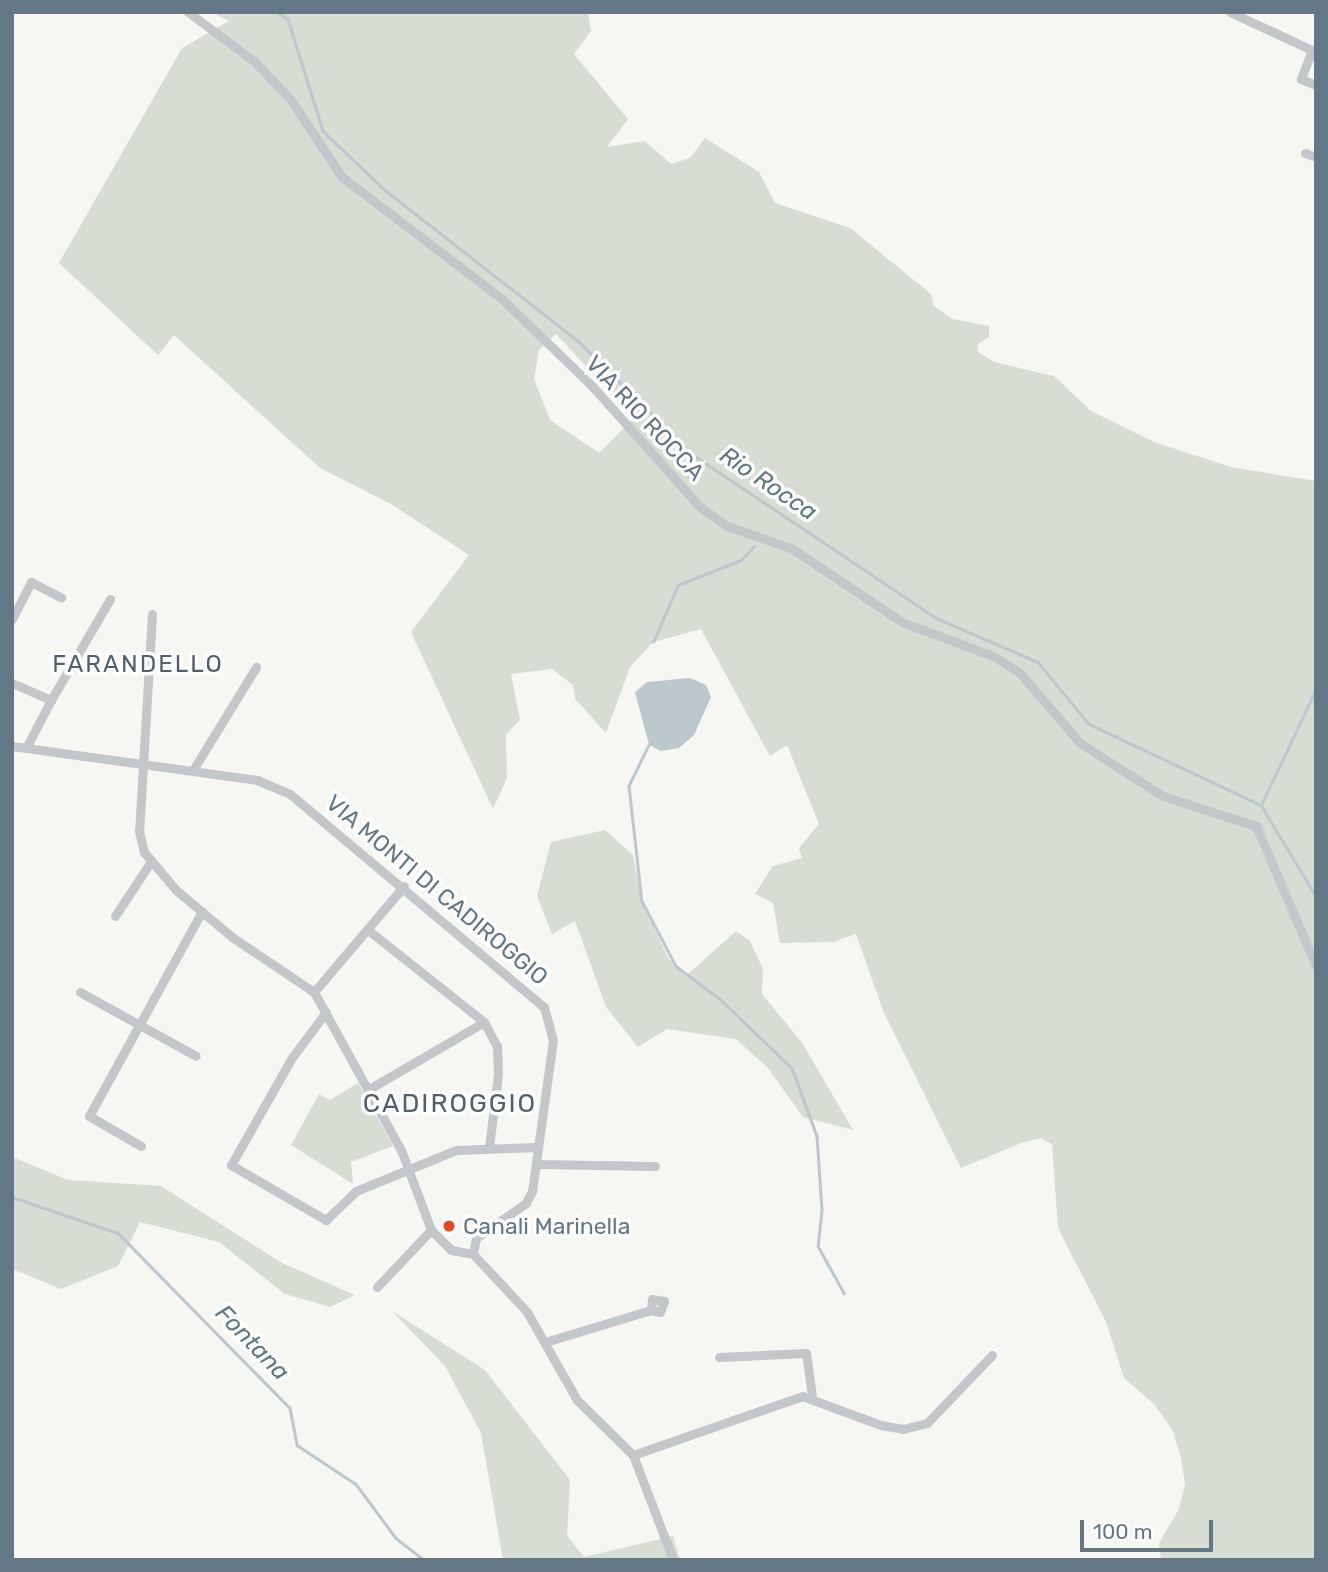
<!DOCTYPE html>
<html>
<head>
<meta charset="utf-8">
<style>
  body { margin:0 }
  #map { position:relative; width:1328px; height:1572px; overflow:hidden; background:#f6f6f2; font-family:Rubik,sans-serif }
  div>[style] { position:absolute }
  .green>* { inset:0; background:#d7ddd3 }
  .water>* { inset:0; background:#bcc8cd }
  .stream>* { height:2.5px; margin:-1.25px; padding:0 1.25px; transform-origin:1.25px; border-radius:1.25px; background:#bcc8cd }
  .street>* { height:9px; margin:-4.5px; padding:0 4.5px; transform-origin:4.5px; border-radius:4.5px; background:#c3c7ca }
  .dots>* { width:19px; height:19px; translate:-50% -50%; box-sizing:border-box; border:4px solid #fff; border-radius:50% }
  span { translate:-50% -50%; white-space:nowrap; text-align:center; line-height:1.15; -webkit-text-stroke:7px #fff; paint-order:stroke }
  .street-label { font-size:23px; color:#647784 }
  .poi-label { font-size:23px; color:#647784 }
  .left { translate:0 -50%; text-align:left }
  .water-label { font-size:24px; color:#5f7981; font-style:italic }
  .neighbourhood-label { font-size:24px; color:#526069; letter-spacing:2px }
  .quarter-label { font-size:26px; color:#526069; letter-spacing:2px }
  .frame { position:absolute; inset:0; border:14px solid #647784; pointer-events:none }
  .scale { position:absolute; left:1080px; top:1520px; width:133px; height:32px; box-sizing:border-box; border:4px solid #647784; border-top:0; padding-left:9px; font-size:21px; line-height:24px; white-space:nowrap; color:#647784; -webkit-text-stroke:5px #fff; paint-order:stroke }
</style>
</head>
<body>
<div id="map">
  <div class="green">
    <div style="clip-path:polygon(evenodd,211px 12px,588px 12px,591px 31px,574px 54px,628px 119px,607px 147px,645px 141px,671px 164px,690px 158px,705px 138px,759px 172px,775px 203px,850px 228px,931px 294px,934px 306px,952px 319px,989px 326px,989px 337px,978px 344px,978px 352px,994px 362px,1054px 376px,1091px 411px,1154px 442px,1231px 467px,1316px 481px,1316px 1560px,1161px 1560px,1159px 1543px,1179px 1509px,1185px 1484px,1181px 1458px,1173px 1431px,1154px 1404px,1124px 1378px,1106px 1322px,1058px 1228px,1052px 1144px,1041px 1138px,1024px 1142px,961px 1168px,884px 1013px,856px 934px,833px 942px,780px 943px,773px 903px,755px 894px,773px 866px,802px 858px,799px 848px,819px 824px,787px 745px,770px 756px,701px 629px,653px 642px,630px 667px,606px 733px,575px 699px,573px 685px,552px 669px,511px 674px,520px 720px,506px 735px,507px 778px,493px 809px,411px 632px,469px 555px,391px 504px,320px 468px,174px 335px,158px 355px,59px 263px,182px 48px,229px 21px,211px 12px,556px 334px,634px 418px,599px 453px,550px 420px,534px 379px,539px 350px,556px 334px)"></div>
    <div style="clip-path:polygon(605px 830px,633px 855px,642px 901px,668px 958px,686px 976px,736px 931px,750px 941px,763px 969px,762px 994px,803px 1044px,853px 1130px,803px 1117px,768px 1068px,736px 1039px,667px 1029px,638px 1047px,606px 1007px,575px 921px,552px 934px,537px 896px,551px 842px)"></div>
    <div style="clip-path:polygon(358px 1083px,393px 1146px,351px 1162px,353px 1184px,291px 1145px,319px 1094px,330px 1100px)"></div>
    <div style="clip-path:polygon(12px 1157px,68px 1180px,161px 1186px,282px 1263px,355px 1295px,330px 1307px,285px 1294px,219px 1242px,140px 1222px,118px 1266px,61px 1289px,12px 1269px)"></div>
    <div style="clip-path:polygon(392px 1311px,485px 1370px,570px 1480px,567px 1536px,584px 1557px,673px 1536px,680px 1560px,503px 1560px,481px 1433px,445px 1366px)"></div>
  </div>
  <div class="water">
    <div style="clip-path:polygon(690px 678px,706px 685px,711px 697px,694px 735px,679px 748px,661px 751px,649px 745px,635px 692px,647px 682px)"></div>
  </div>
  <div class="stream">
    <div style="left:277px;top:12px;width:13px;rotate:32deg"></div>
    <div style="left:288px;top:19px;width:117px;rotate:72.6deg"></div>
    <div style="left:323px;top:131px;width:86px;rotate:43.6deg"></div>
    <div style="left:385px;top:190px;width:244px;rotate:38deg"></div>
    <div style="left:577px;top:340px;width:162px;rotate:44.7deg"></div>
    <div style="left:692px;top:454px;width:296px;rotate:33.9deg"></div>
    <div style="left:938px;top:619px;width:109px;rotate:23.3deg"></div>
    <div style="left:1038px;top:662px;width:80px;rotate:50.6deg"></div>
    <div style="left:1089px;top:724px;width:190px;rotate:25.2deg"></div>
    <div style="left:1261px;top:805px;width:106px;rotate:58.9deg"></div>
    <div style="left:653px;top:642px;width:62px;rotate:-66.3deg"></div>
    <div style="left:678px;top:585px;width:68px;rotate:-21.6deg"></div>
    <div style="left:741px;top:560px;width:19px;rotate:-47deg"></div>
    <div style="left:649px;top:745px;width:46px;rotate:116deg"></div>
    <div style="left:629px;top:786px;width:116px;rotate:83.6deg"></div>
    <div style="left:642px;top:901px;width:73px;rotate:62.4deg"></div>
    <div style="left:676px;top:966px;width:55px;rotate:36.9deg"></div>
    <div style="left:720px;top:999px;width:100px;rotate:43.8deg"></div>
    <div style="left:792px;top:1068px;width:72px;rotate:69.8deg"></div>
    <div style="left:817px;top:1136px;width:74px;rotate:86.1deg"></div>
    <div style="left:822px;top:1210px;width:36px;rotate:96deg"></div>
    <div style="left:818px;top:1246px;width:54px;rotate:61deg"></div>
    <div style="left:1261px;top:805px;width:128px;rotate:-64.6deg"></div>
    <div style="left:12px;top:1197px;width:112px;rotate:18.8deg"></div>
    <div style="left:118px;top:1233px;width:245px;rotate:45.5deg"></div>
    <div style="left:290px;top:1408px;width:38px;rotate:79deg"></div>
    <div style="left:297px;top:1445px;width:71px;rotate:33.5deg"></div>
    <div style="left:356px;top:1484px;width:67px;rotate:53.5deg"></div>
    <div style="left:396px;top:1538px;width:36px;rotate:38deg"></div>
  </div>
  <div class="street">
    <div style="left:188px;top:12px;width:84px;rotate:36.7deg"></div>
    <div style="left:255px;top:62px;width:52px;rotate:46.5deg"></div>
    <div style="left:291px;top:100px;width:92px;rotate:56.5deg"></div>
    <div style="left:342px;top:177px;width:201px;rotate:37.3deg"></div>
    <div style="left:502px;top:299px;width:127px;rotate:44deg"></div>
    <div style="left:593px;top:387px;width:159px;rotate:48.3deg"></div>
    <div style="left:699px;top:506px;width:34px;rotate:36deg"></div>
    <div style="left:727px;top:526px;width:68px;rotate:19deg"></div>
    <div style="left:791px;top:548px;width:133px;rotate:33.7deg"></div>
    <div style="left:902px;top:622px;width:97px;rotate:20.5deg"></div>
    <div style="left:993px;top:656px;width:31px;rotate:32deg"></div>
    <div style="left:1019px;top:672px;width:94px;rotate:49.3deg"></div>
    <div style="left:1080px;top:743px;width:98px;rotate:32.6deg"></div>
    <div style="left:1163px;top:796px;width:98px;rotate:17.9deg"></div>
    <div style="left:1256px;top:826px;width:152px;rotate:66.8deg"></div>
    <div style="left:1230px;top:12px;width:95px;rotate:24.9deg"></div>
    <div style="left:1312px;top:50px;width:31px;rotate:111deg"></div>
    <div style="left:1301px;top:79px;width:16px;rotate:22deg"></div>
    <div style="left:1305px;top:153px;width:12px;rotate:20deg"></div>
    <div style="left:152px;top:614px;width:217px;rotate:93.4deg"></div>
    <div style="left:139px;top:831px;width:22px;rotate:77deg"></div>
    <div style="left:144px;top:852px;width:50px;rotate:49.9deg"></div>
    <div style="left:176px;top:890px;width:73px;rotate:40deg"></div>
    <div style="left:232px;top:937px;width:99px;rotate:33.9deg"></div>
    <div style="left:314px;top:992px;width:180px;rotate:61.2deg"></div>
    <div style="left:401px;top:1150px;width:85px;rotate:69.4deg"></div>
    <div style="left:431px;top:1230px;width:28px;rotate:45deg"></div>
    <div style="left:451px;top:1250px;width:22px;rotate:10deg"></div>
    <div style="left:12px;top:619px;width:42px;rotate:-62.8deg"></div>
    <div style="left:31px;top:582px;width:34px;rotate:27deg"></div>
    <div style="left:12px;top:683px;width:43px;rotate:23.6deg"></div>
    <div style="left:51px;top:700px;width:54px;rotate:117.5deg"></div>
    <div style="left:51px;top:700px;width:117px;rotate:-59.7deg"></div>
    <div style="left:12px;top:746px;width:247px;rotate:7.9deg"></div>
    <div style="left:257px;top:780px;width:36px;rotate:23deg"></div>
    <div style="left:290px;top:794px;width:331px;rotate:40deg"></div>
    <div style="left:544px;top:1007px;width:34px;rotate:75deg"></div>
    <div style="left:553px;top:1040px;width:152px;rotate:97.9deg"></div>
    <div style="left:532px;top:1191px;width:13px;rotate:117deg"></div>
    <div style="left:526px;top:1203px;width:61px;rotate:145deg"></div>
    <div style="left:476px;top:1238px;width:16px;rotate:101deg"></div>
    <div style="left:473px;top:1254px;width:79px;rotate:47deg"></div>
    <div style="left:527px;top:1312px;width:101px;rotate:60.4deg"></div>
    <div style="left:577px;top:1400px;width:78px;rotate:44.5deg"></div>
    <div style="left:633px;top:1455px;width:112px;rotate:69.1deg"></div>
    <div style="left:193px;top:770px;width:121px;rotate:-58.5deg"></div>
    <div style="left:115px;top:916px;width:64px;rotate:-56.6deg"></div>
    <div style="left:368px;top:930px;width:148px;rotate:38.4deg"></div>
    <div style="left:484px;top:1022px;width:27px;rotate:62deg"></div>
    <div style="left:497px;top:1046px;width:28px;rotate:88deg"></div>
    <div style="left:498px;top:1074px;width:74px;rotate:97deg"></div>
    <div style="left:80px;top:992px;width:132px;rotate:28.9deg"></div>
    <div style="left:314px;top:992px;width:139px;rotate:-49.7deg"></div>
    <div style="left:326px;top:1012px;width:59px;rotate:126.7deg"></div>
    <div style="left:291px;top:1059px;width:122px;rotate:119.5deg"></div>
    <div style="left:231px;top:1165px;width:110px;rotate:30.1deg"></div>
    <div style="left:326px;top:1220px;width:42px;rotate:-44deg"></div>
    <div style="left:356px;top:1191px;width:108px;rotate:-22.3deg"></div>
    <div style="left:456px;top:1150px;width:82px;rotate:-2.1deg"></div>
    <div style="left:369px;top:1089px;width:133px;rotate:-30.2deg"></div>
    <div style="left:141px;top:1146px;width:60px;rotate:-150deg"></div>
    <div style="left:89px;top:1116px;width:234px;rotate:-61.1deg"></div>
    <div style="left:537px;top:1164px;width:118px;rotate:1deg"></div>
    <div style="left:377px;top:1287px;width:79px;rotate:-46.5deg"></div>
    <div style="left:545px;top:1342px;width:111px;rotate:-16.8deg"></div>
    <div style="left:651px;top:1310px;width:9px;rotate:13deg"></div>
    <div style="left:660px;top:1312px;width:12px;rotate:-70deg"></div>
    <div style="left:664px;top:1301px;width:12px;rotate:-171deg"></div>
    <div style="left:652px;top:1299px;width:11px;rotate:95deg"></div>
    <div style="left:719px;top:1357px;width:87px;rotate:-2.6deg"></div>
    <div style="left:806px;top:1353px;width:43px;rotate:82.1deg"></div>
    <div style="left:633px;top:1455px;width:179px;rotate:-19.2deg"></div>
    <div style="left:802px;top:1396px;width:84px;rotate:20.2deg"></div>
    <div style="left:881px;top:1425px;width:22px;rotate:10deg"></div>
    <div style="left:903px;top:1429px;width:25px;rotate:-14deg"></div>
    <div style="left:927px;top:1423px;width:94px;rotate:-46.3deg"></div>
  </div>
  <div class="dots">
    <div style="left:449px;top:1226px;background:#e84520"></div>
  </div>
  <div class="street-label">
    <span style="left:645px;top:418px;rotate:47deg">VIA RIO ROCCA</span>
    <span style="left:437px;top:890px;rotate:40deg">VIA MONTI DI CADIROGGIO</span>
  </div>
  <div class="poi-label">
    <span class="left" style="left:463px;top:1226px">Canali Marinella</span>
  </div>
  <div class="water-label">
    <span style="left:768px;top:484px;rotate:34deg">Rio Rocca</span>
    <span style="left:252px;top:1343px;rotate:46deg">Fontana</span>
  </div>
  <div class="neighbourhood-label">
    <span style="left:138px;top:665px">FARANDELLO</span>
  </div>
  <div class="quarter-label">
    <span style="left:450px;top:1104px">CADIROGGIO</span>
  </div>
  <div class="frame"></div>
  <div class="scale">100 m</div>
</div>
</body>
</html>
